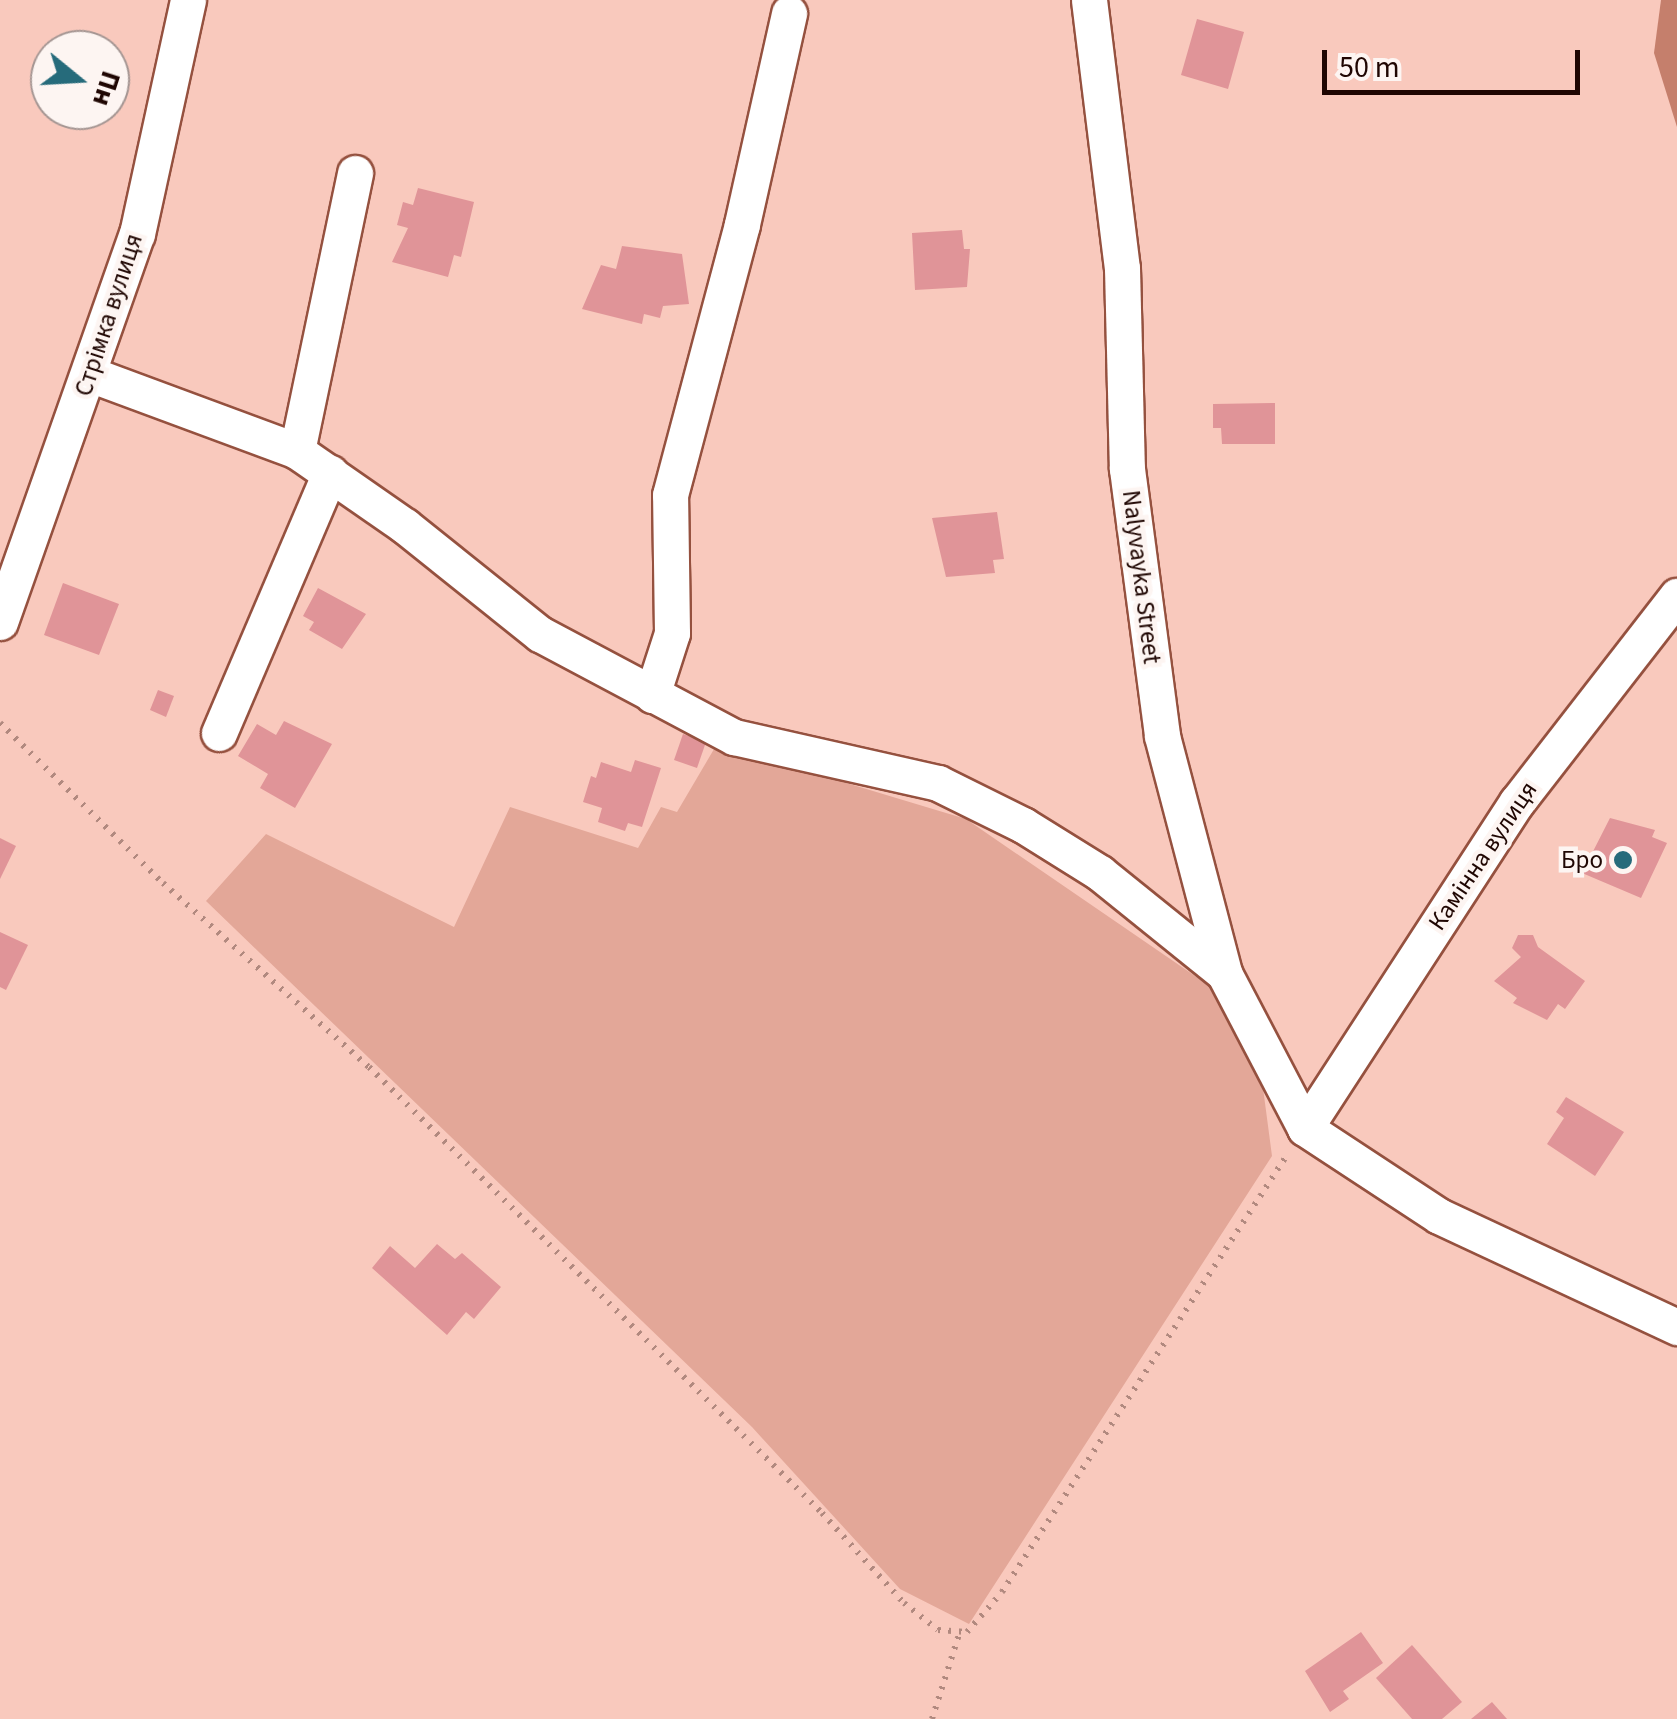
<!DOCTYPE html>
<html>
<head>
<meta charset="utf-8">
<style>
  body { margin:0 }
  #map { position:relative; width:1677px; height:1719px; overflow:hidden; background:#f9c9bd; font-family:"Source Sans 3",sans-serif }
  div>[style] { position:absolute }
  .green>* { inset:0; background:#e3a798 }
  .forest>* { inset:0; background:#c57f6c }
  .building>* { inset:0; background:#e09498 }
  .path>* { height:6px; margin-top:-3px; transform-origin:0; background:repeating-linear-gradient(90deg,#b1897f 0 2.5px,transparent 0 10.5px) }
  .roads { filter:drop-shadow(2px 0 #95513f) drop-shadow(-2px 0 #95513f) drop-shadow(0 2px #95513f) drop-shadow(0 -2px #95513f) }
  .minor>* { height:35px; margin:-17.5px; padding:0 17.5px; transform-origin:17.5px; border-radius:17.5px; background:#fff }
  .dots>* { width:28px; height:28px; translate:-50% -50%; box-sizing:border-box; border:5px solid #fdf5f2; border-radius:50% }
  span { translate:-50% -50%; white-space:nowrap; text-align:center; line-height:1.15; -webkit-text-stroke:9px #fdf5f2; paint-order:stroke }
  .street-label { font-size:25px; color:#1f0602 }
  .poi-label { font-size:25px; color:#1f0602 }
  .right { translate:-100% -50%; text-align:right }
  .north { position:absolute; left:30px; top:30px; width:100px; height:100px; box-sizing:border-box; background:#fdf5f2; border:2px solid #a49592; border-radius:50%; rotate:108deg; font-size:28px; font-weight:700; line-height:40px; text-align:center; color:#1f0602 }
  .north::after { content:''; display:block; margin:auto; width:35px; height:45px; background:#266b7b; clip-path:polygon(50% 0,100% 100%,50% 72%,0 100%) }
  .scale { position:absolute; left:1322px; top:50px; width:258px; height:45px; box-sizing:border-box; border:5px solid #1f0602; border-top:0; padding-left:12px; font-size:30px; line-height:35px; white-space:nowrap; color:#1f0602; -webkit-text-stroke:8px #fdf5f2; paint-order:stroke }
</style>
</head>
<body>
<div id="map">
  <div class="green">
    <div style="clip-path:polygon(717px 744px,966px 819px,1214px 989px,1263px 1088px,1272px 1156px,969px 1624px,900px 1589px,752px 1427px,206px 901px,266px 834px,454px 927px,510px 807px,638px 848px,661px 807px,677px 812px)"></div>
  </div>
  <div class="forest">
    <div style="clip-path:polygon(1661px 0,1677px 0,1677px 127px,1654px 53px)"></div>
  </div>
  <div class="building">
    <div style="clip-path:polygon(1197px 19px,1244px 32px,1228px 89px,1181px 75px)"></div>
    <div style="clip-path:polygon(418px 188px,474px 202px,461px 257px,454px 255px,448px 277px,392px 262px,408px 228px,397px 225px,403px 202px,413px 205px)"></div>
    <div style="clip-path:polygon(962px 230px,964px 249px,970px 249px,967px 287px,915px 290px,912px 233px)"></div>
    <div style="clip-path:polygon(622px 246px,682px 254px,689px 304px,663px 306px,660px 318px,644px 314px,642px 324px,582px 309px,601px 265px,616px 269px)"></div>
    <div style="clip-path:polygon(1275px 403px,1275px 444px,1222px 444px,1221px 428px,1213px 428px,1213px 404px)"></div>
    <div style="clip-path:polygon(997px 512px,1004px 559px,993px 560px,995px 573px,946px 577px,932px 518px)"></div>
    <div style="clip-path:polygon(63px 583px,119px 604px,99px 655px,44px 635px)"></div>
    <div style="clip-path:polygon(318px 588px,366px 614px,342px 649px,309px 630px,314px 622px,303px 616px)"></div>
    <div style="clip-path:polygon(158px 690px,174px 696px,166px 717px,150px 710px)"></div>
    <div style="clip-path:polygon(284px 721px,332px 744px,295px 808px,260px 788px,268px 774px,238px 756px,257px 724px,276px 735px)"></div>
    <div style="clip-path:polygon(683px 734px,706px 742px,697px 768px,674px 760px)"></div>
    <div style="clip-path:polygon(635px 760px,661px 768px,642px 827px,628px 823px,625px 831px,598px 822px,602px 808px,583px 802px,591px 776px,596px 778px,601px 762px,631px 772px)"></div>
    <div style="clip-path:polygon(1610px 818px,1655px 830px,1652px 837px,1667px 843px,1641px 898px,1582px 873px)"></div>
    <div style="clip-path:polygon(0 838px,16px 846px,0 879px)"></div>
    <div style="clip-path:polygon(0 932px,28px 945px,6px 990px,0 987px)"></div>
    <div style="clip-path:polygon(1518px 935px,1533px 935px,1538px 947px,1585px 981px,1565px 1009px,1558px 1004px,1547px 1020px,1513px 1003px,1517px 998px,1494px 981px,1521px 957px,1512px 948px)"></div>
    <div style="clip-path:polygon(1566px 1097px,1624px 1132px,1595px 1176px,1547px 1144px,1564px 1118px,1556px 1112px)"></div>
    <div style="clip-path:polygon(437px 1244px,455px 1259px,462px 1253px,501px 1287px,474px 1319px,466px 1312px,447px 1335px,372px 1268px,390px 1246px,415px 1268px)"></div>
    <div style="clip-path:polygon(1361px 1632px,1383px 1663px,1343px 1691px,1349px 1699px,1330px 1712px,1305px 1671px)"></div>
    <div style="clip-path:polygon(1412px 1645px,1462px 1702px,1442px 1719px,1412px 1719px,1376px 1678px)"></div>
    <div style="clip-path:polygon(1492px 1702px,1507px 1719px,1471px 1719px)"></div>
  </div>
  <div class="path">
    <div style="left:0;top:723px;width:228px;rotate:44.5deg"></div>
    <div style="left:163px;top:883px;width:276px;rotate:41.8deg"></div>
    <div style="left:369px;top:1067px;width:636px;rotate:44.55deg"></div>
    <div style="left:822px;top:1513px;width:122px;rotate:47.7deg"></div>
    <div style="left:904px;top:1603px;width:43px;rotate:38.5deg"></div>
    <div style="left:938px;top:1630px;width:29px;rotate:4deg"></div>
    <div style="left:967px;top:1632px;width:53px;rotate:-48.8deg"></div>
    <div style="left:1002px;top:1592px;width:522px;rotate:-56.89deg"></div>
    <div style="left:932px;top:1719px;width:92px;rotate:-72.3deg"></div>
  </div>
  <div class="roads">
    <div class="minor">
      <div style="left:1089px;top:0;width:270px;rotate:83deg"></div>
      <div style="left:1122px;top:268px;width:201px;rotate:88.6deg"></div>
      <div style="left:1127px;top:469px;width:269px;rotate:82.5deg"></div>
      <div style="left:1162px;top:736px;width:245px;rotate:75.3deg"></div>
      <div style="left:1224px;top:973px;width:175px;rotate:62.4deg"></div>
      <div style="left:1305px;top:1128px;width:160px;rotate:33.3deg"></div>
      <div style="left:1439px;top:1216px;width:263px;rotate:25deg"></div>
      <div style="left:92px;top:375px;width:219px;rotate:20.3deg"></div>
      <div style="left:297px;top:451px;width:131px;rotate:34.8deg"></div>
      <div style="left:405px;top:526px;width:173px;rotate:38.7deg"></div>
      <div style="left:540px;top:634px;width:220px;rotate:28deg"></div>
      <div style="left:734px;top:737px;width:209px;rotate:12.7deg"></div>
      <div style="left:938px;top:783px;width:95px;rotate:26.3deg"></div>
      <div style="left:1023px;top:825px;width:91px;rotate:31.9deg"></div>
      <div style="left:1100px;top:873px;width:159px;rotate:38.9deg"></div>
      <div style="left:297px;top:451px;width:284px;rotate:-78.2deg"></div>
      <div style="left:0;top:622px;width:411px;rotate:-70.6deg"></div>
      <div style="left:137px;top:234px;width:239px;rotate:-77.7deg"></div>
      <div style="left:652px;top:695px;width:65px;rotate:-72.1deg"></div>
      <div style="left:672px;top:633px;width:138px;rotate:-90.8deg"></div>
      <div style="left:670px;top:495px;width:280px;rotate:-75.1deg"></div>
      <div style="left:742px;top:224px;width:216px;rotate:-77.4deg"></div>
      <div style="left:219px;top:733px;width:283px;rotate:-66.9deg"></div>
      <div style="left:1305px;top:1128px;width:389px;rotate:-57deg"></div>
      <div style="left:1517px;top:802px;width:261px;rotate:-52.2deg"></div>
    </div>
  </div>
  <div class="dots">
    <div style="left:1623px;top:860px;background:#266b7b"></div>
  </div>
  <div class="street-label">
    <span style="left:109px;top:315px;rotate:-72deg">Стрімка вулиця</span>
    <span style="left:1141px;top:577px;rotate:83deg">Nalyvayka Street</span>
    <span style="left:1483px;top:856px;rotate:-56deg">Камінна вулиця</span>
  </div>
  <div class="poi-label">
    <span class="right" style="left:1603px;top:860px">Бро</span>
  </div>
  <div class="north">Пн</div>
  <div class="scale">50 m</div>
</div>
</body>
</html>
